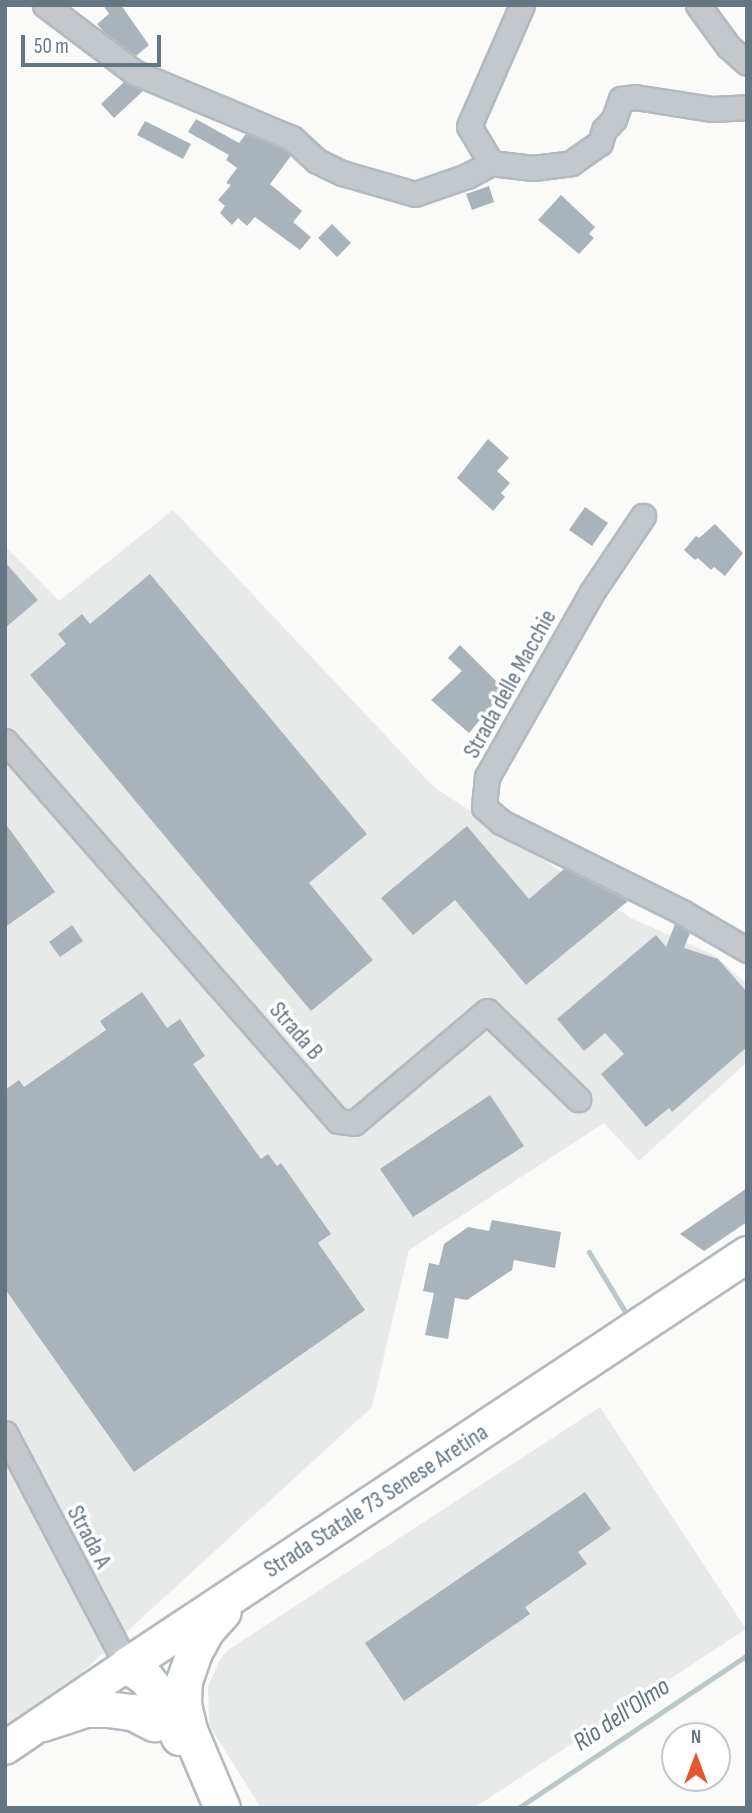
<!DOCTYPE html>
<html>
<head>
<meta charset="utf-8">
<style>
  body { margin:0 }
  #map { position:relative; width:752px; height:1813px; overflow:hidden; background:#fafaf8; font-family:"Sofia Sans Condensed",sans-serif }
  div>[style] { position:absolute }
  .built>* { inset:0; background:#e8e9e9 }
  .stream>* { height:5px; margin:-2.5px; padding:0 2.5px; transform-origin:2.5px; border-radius:2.5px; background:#bbc7cb }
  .building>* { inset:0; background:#aab3b9 }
  .roads { filter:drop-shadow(2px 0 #b3babf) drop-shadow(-2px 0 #b3babf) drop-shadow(0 2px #b3babf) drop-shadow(0 -2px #b3babf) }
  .street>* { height:23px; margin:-11.5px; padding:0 11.5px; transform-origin:11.5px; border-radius:11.5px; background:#c3c8cc }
  .secondary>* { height:32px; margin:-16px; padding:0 16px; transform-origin:16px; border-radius:16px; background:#fff }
  .primary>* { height:35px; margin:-17.5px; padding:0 17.5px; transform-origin:17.5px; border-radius:17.5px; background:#fff }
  span { translate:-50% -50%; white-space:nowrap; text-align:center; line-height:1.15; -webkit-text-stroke:7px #fff; paint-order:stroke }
  .street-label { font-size:24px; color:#657683 }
  .water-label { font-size:26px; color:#60757c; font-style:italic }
  .frame { position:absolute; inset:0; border:7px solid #657683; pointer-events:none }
  .north { position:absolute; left:661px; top:1722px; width:70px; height:70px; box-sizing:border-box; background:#fff; border:2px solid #c1c8cd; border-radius:50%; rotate:0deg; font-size:19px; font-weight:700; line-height:28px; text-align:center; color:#657683 }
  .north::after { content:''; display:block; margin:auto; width:24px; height:32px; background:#e4572e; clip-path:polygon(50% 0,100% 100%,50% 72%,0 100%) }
  .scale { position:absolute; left:21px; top:35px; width:140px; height:32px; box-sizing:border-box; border:4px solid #657683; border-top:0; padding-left:9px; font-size:21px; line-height:24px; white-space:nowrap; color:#657683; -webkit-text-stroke:5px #fff; paint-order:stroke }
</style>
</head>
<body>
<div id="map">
  <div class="built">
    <div style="clip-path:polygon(173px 510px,434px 787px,631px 918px,714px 955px,747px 984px,747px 1062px,639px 1161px,604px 1123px,409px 1250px,372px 1407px,61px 1692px,5px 1728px,5px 546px,59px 601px)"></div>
    <div style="clip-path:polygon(600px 1407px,746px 1629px,474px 1808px,261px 1808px,209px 1725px,208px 1686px,221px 1658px,228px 1650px)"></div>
  </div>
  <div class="stream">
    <div style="left:589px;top:1252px;width:77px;rotate:58.8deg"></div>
    <div style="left:518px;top:1808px;width:275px;rotate:-33.7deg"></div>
  </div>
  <div class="building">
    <div style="clip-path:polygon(103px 5px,121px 5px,149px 45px,136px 56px,104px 32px,97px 24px,109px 14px)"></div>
    <div style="clip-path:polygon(124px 82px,143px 91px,114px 118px,101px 104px)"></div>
    <div style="clip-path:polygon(196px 119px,239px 143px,246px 134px,284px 150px,291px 156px,270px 184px,302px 211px,293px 222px,311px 237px,300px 250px,255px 217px,247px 226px,238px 218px,232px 225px,220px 213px,225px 206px,218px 200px,231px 185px,226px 183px,237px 168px,226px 160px,229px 155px,188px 132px)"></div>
    <div style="clip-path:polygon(145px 121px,191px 144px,183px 159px,137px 135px)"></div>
    <div style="clip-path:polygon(489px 186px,494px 202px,472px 210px,466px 194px)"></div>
    <div style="clip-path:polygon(561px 195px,595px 227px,589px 234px,594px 238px,579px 254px,538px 220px)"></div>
    <div style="clip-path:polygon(332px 224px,351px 243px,337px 257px,318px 238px)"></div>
    <div style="clip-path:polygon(488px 439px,509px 458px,497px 471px,510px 483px,501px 493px,505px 497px,493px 511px,457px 478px)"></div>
    <div style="clip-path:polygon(585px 507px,608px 523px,592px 546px,569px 530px)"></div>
    <div style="clip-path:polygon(715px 524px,743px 553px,725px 576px,714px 567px,711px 570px,698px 558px,695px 560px,684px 550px,696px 536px,699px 538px)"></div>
    <div style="clip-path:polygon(5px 562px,38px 600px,5px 628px)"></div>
    <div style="clip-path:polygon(150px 574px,367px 834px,309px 883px,373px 960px,311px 1011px,30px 675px,66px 644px,58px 634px,82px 614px,90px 624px)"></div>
    <div style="clip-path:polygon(460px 645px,505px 690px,469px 733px,431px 700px,462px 671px,448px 658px)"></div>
    <div style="clip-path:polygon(5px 823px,55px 892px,5px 927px)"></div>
    <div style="clip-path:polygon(467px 826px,529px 899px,564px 869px,628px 901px,526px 985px,455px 900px,413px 935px,381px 898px)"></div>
    <div style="clip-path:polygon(675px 924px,690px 933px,684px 948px,718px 959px,747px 992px,747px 1047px,672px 1112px,669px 1108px,646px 1127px,601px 1074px,624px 1054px,605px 1033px,584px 1051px,557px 1019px,656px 935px,666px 947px)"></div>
    <div style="clip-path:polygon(72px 925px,83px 941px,60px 957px,49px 942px)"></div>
    <div style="clip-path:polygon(142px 992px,167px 1028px,180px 1019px,205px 1056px,193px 1064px,261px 1159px,268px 1154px,277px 1166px,281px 1163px,331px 1234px,318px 1243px,365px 1310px,134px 1472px,5px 1289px,5px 1090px,19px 1080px,24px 1087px,106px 1030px,100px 1021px)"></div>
    <div style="clip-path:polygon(490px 1095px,524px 1146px,413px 1217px,380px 1169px)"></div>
    <div style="clip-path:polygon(747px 1188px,747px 1222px,704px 1251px,680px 1234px)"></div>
    <div style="clip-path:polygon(492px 1220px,561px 1232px,555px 1268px,514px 1260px,512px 1270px,467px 1300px,455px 1298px,448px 1339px,425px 1335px,434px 1293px,423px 1291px,429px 1263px,439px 1265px,444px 1244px,468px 1227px,489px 1231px)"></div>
    <div style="clip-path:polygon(585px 1492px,611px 1529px,578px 1552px,587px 1564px,525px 1607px,530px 1614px,404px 1701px,365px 1643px)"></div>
  </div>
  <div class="roads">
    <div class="street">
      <div style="left:45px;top:5px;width:111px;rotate:37deg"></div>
      <div style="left:134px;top:72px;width:171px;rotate:22.7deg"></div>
      <div style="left:292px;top:138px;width:34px;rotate:43deg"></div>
      <div style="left:317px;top:161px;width:28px;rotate:26deg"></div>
      <div style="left:342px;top:173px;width:76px;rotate:16deg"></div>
      <div style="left:415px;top:194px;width:55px;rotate:-19.1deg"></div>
      <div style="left:467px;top:176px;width:27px;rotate:-28deg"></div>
      <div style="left:491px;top:163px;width:43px;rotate:-120.7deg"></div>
      <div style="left:469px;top:126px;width:132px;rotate:-66.3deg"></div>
      <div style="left:698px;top:5px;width:51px;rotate:53.8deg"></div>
      <div style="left:728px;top:46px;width:25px;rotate:42deg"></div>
      <div style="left:491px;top:163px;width:42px;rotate:6.8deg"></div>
      <div style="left:533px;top:168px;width:38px;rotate:-7deg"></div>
      <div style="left:571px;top:163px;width:35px;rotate:-35deg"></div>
      <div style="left:600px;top:143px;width:14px;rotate:-73deg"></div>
      <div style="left:604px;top:130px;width:15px;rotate:-48deg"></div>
      <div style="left:614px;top:119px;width:21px;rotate:-71deg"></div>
      <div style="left:621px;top:99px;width:14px;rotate:-8deg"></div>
      <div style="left:635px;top:97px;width:78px;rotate:8.9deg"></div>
      <div style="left:712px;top:109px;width:35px;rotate:-3deg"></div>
      <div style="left:643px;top:516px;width:92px;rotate:123.9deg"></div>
      <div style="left:592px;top:592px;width:213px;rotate:119.6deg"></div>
      <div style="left:487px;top:777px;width:30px;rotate:96deg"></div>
      <div style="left:484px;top:807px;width:23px;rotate:41deg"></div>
      <div style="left:501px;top:822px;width:202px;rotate:26.4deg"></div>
      <div style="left:682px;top:912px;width:75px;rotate:30.3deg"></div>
      <div style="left:5px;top:741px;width:505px;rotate:48.77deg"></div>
      <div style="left:338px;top:1121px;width:16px;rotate:7deg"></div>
      <div style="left:354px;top:1123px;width:174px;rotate:-40.1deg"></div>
      <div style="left:487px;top:1011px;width:127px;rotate:44deg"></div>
      <div style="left:5px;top:1433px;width:262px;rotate:62.3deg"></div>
    </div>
    <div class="secondary">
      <div style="left:5px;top:1748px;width:148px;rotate:-34.2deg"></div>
    </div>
    <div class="primary">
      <div style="left:127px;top:1665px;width:744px;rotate:-33.54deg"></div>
      <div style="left:127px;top:1665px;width:22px;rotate:34deg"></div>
      <div style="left:145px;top:1677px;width:19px;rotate:51deg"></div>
      <div style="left:157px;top:1692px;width:50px;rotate:63.9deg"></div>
      <div style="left:43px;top:1723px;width:44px;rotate:-18.4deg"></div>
      <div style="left:85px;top:1709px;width:22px"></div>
      <div style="left:107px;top:1709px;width:25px;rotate:7deg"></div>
      <div style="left:132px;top:1712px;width:25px;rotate:27deg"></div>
      <div style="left:222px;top:1808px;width:85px;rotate:-112.9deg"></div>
      <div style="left:189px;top:1730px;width:27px;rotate:-103deg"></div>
      <div style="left:183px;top:1704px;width:23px;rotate:-88deg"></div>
      <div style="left:184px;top:1681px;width:31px;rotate:-71deg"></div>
      <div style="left:194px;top:1652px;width:25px;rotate:-61deg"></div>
      <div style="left:206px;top:1630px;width:25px;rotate:-48deg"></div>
    </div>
  </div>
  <div class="street-label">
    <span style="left:510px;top:684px;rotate:-61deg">Strada delle Macchie</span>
    <span style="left:296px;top:1031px;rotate:49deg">Strada B</span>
    <span style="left:376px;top:1501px;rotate:-33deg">Strada Statale 73 Senese Aretina</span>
    <span style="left:89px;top:1537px;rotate:62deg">Strada A</span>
  </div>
  <div class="water-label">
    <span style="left:622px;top:1715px;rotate:-34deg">Rio dell'Olmo</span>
  </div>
  <div class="frame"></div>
  <div class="north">N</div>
  <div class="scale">50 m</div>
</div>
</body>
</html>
